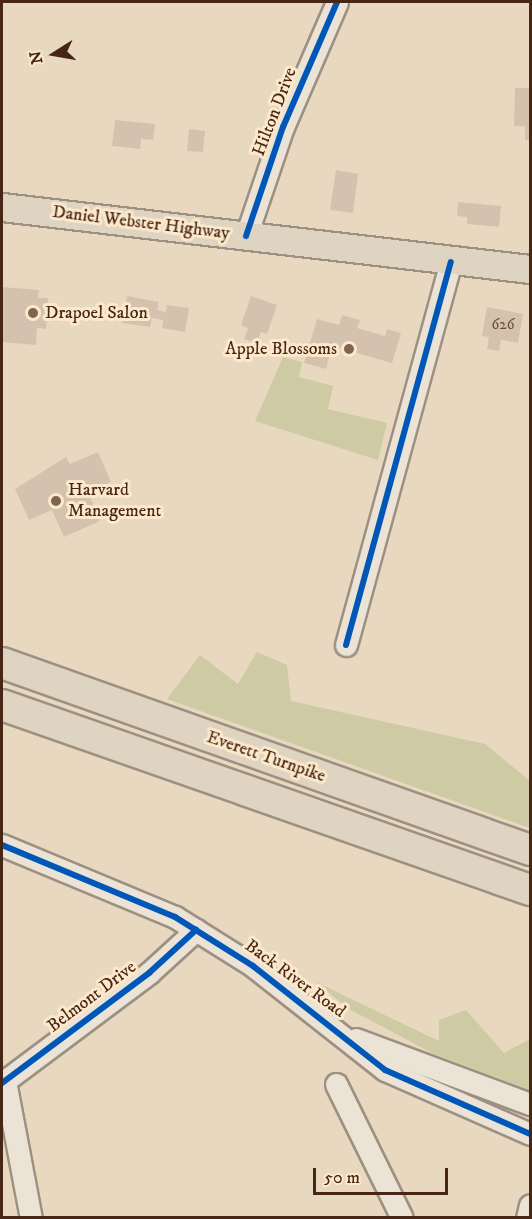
<!DOCTYPE html>
<html>
<head>
<meta charset="utf-8">
<style>
  body { margin:0 }
  #map { position:relative; width:532px; height:1219px; overflow:hidden; background:#e8d8c0; font-family:"IM FELL DW Pica",serif }
  div>[style] { position:absolute }
  .green>* { inset:0; background:#cecba4 }
  .building>* { inset:0; background:#d4c2af }
  .roads { filter:drop-shadow(2px 0 #9e9081) drop-shadow(-2px 0 #9e9081) drop-shadow(0 2px #9e9081) drop-shadow(0 -2px #9e9081) }
  .minor>* { height:21px; margin:-10.5px; padding:0 10.5px; transform-origin:10.5px; border-radius:10.5px; background:#ebe3d6 }
  .major>* { height:27px; margin:-13.5px; padding:0 13.5px; transform-origin:13.5px; border-radius:13.5px; background:#dfd3c2 }
  .highway>* { height:30px; margin:-15px; padding:0 15px; transform-origin:15px; border-radius:15px; background:#dfd3c2 }
  .cycleway>* { height:6px; margin:-3px; padding:0 3px; transform-origin:3px; border-radius:3px; background:#0057b8 }
  .dots>* { width:16px; height:16px; translate:-50% -50%; box-sizing:border-box; border:3px solid #fce8ca; border-radius:50% }
  span { translate:-50% -50%; white-space:nowrap; text-align:center; line-height:1.15; -webkit-text-stroke:6px #fce8ca; paint-order:stroke }
  .number-label { font-size:15px; color:#6c4e3d }
  .number-label span { -webkit-text-stroke-width:0 }
  .street-label { font-size:18px; color:#482615 }
  .poi-label { font-size:18px; color:#482615 }
  .left { translate:0 -50%; text-align:left }
  .right { translate:-100% -50%; text-align:right }
  .frame { position:absolute; inset:0; border:3px solid #482615; pointer-events:none }
  .north { position:absolute; left:24px; top:24px; width:60px; height:60px; -webkit-text-stroke:4px #fce8ca; paint-order:stroke; rotate:259deg; font-size:16px; font-weight:700; line-height:24px; text-align:center; color:#482615 }
  .north::after { content:''; display:block; margin:auto; width:21px; height:27px; background:#482615; clip-path:polygon(50% 0,100% 100%,50% 72%,0 100%) }
  .scale { position:absolute; left:313px; top:1168px; width:135px; height:27px; box-sizing:border-box; border:3px solid #482615; border-top:0; padding-left:8px; font-size:18px; line-height:21px; white-space:nowrap; color:#482615; -webkit-text-stroke:4px #fce8ca; paint-order:stroke }
</style>
</head>
<body>
<div id="map">
  <div class="green">
    <div style="clip-path:polygon(283px 357px,302px 362px,299px 377px,333px 386px,328px 409px,387px 423px,378px 460px,255px 421px)"></div>
    <div style="clip-path:polygon(257px 652px,287px 665px,291px 701px,485px 744px,530px 781px,530px 828px,167px 699px,200px 655px,238px 684px)"></div>
    <div style="clip-path:polygon(316px 982px,439px 1041px,439px 1020px,466px 1010px,504px 1053px,530px 1039px,530px 1090px,434px 1054px,347px 1008px)"></div>
  </div>
  <div class="building">
    <div style="clip-path:polygon(515px 88px,530px 88px,530px 140px,525px 140px,525px 126px,514px 126px)"></div>
    <div style="clip-path:polygon(115px 120px,155px 124px,153px 140px,141px 139px,140px 149px,112px 146px)"></div>
    <div style="clip-path:polygon(189px 129px,205px 131px,203px 152px,187px 151px)"></div>
    <div style="clip-path:polygon(336px 170px,358px 174px,353px 213px,330px 210px)"></div>
    <div style="clip-path:polygon(458px 202px,501px 206px,499px 227px,467px 224px,467px 217px,457px 216px)"></div>
    <div style="clip-path:polygon(2px 287px,39px 290px,38px 298px,48px 298px,46px 329px,37px 328px,36px 345px,2px 342px)"></div>
    <div style="clip-path:polygon(127px 296px,159px 302px,157px 310px,166px 312px,167px 305px,189px 308px,185px 332px,162px 328px,163px 320px,152px 318px,150px 327px,122px 323px)"></div>
    <div style="clip-path:polygon(251px 296px,277px 305px,267px 334px,261px 332px,257px 344px,244px 339px,248px 328px,241px 325px)"></div>
    <div style="clip-path:polygon(487px 307px,523px 314px,518px 343px,501px 340px,499px 351px,487px 349px,489px 337px,482px 336px)"></div>
    <div style="clip-path:polygon(342px 315px,360px 320px,357px 328px,385px 336px,387px 329px,401px 333px,392px 363px,332px 346px,326px 369px,304px 363px,317px 319px,339px 325px)"></div>
    <div style="clip-path:polygon(98px 452px,111px 482px,88px 492px,100px 521px,64px 537px,52px 510px,29px 520px,15px 489px,66px 457px,70px 464px)"></div>
  </div>
  <div class="roads">
    <div class="minor">
      <div style="left:246px;top:236px;width:115px;rotate:-71.3deg"></div>
      <div style="left:283px;top:127px;width:136px;rotate:-66.6deg"></div>
      <div style="left:346px;top:645px;width:397px;rotate:-74.7deg"></div>
      <div style="left:2px;top:845px;width:187px;rotate:22.6deg"></div>
      <div style="left:175px;top:917px;width:92px;rotate:32.1deg"></div>
      <div style="left:253px;top:966px;width:168px;rotate:38.2deg"></div>
      <div style="left:385px;top:1070px;width:158px;rotate:23.8deg"></div>
      <div style="left:356px;top:1039px;width:186px;rotate:20.5deg"></div>
      <div style="left:5px;top:1081px;width:139px;rotate:79.3deg"></div>
      <div style="left:2px;top:1083px;width:184px;rotate:-36.8deg"></div>
      <div style="left:149px;top:973px;width:64px;rotate:-42.5deg"></div>
      <div style="left:336px;top:1084px;width:149px;rotate:63.8deg"></div>
      <div style="left:527px;top:1218px;width:13px;rotate:-77deg"></div>
    </div>
    <div class="major">
      <div style="left:2px;top:207px;width:532px;rotate:6.7deg"></div>
    </div>
    <div class="highway">
      <div style="left:2px;top:663px;width:560px;rotate:19.5deg"></div>
      <div style="left:2px;top:705px;width:559px;rotate:19.31deg"></div>
    </div>
  </div>
  <div class="cycleway">
    <div style="left:246px;top:236px;width:115px;rotate:-71.3deg"></div>
    <div style="left:283px;top:127px;width:136px;rotate:-66.6deg"></div>
    <div style="left:346px;top:645px;width:397px;rotate:-74.7deg"></div>
    <div style="left:2px;top:845px;width:187px;rotate:22.6deg"></div>
    <div style="left:175px;top:917px;width:92px;rotate:32.1deg"></div>
    <div style="left:253px;top:966px;width:168px;rotate:38.2deg"></div>
    <div style="left:385px;top:1070px;width:158px;rotate:23.8deg"></div>
    <div style="left:2px;top:1083px;width:184px;rotate:-36.8deg"></div>
    <div style="left:149px;top:973px;width:64px;rotate:-42.5deg"></div>
  </div>
  <div class="dots">
    <div style="left:33px;top:313px;background:#806451"></div>
    <div style="left:349px;top:349px;background:#806451"></div>
    <div style="left:56px;top:501px;background:#806451"></div>
  </div>
  <div class="number-label">
    <span style="left:503px;top:325px">626</span>
  </div>
  <div class="street-label">
    <span style="left:275px;top:112px;rotate:-69deg">Hilton Drive</span>
    <span style="left:141px;top:223px;rotate:7deg">Daniel Webster Highway</span>
    <span style="left:266px;top:757px;rotate:19deg">Everett Turnpike</span>
    <span style="left:295px;top:979px;rotate:36deg">Back River Road</span>
    <span style="left:92px;top:997px;rotate:-37deg">Belmont Drive</span>
  </div>
  <div class="poi-label">
    <span class="left" style="left:45px;top:313px">Drapoel Salon</span>
    <span class="right" style="left:337px;top:349px">Apple Blossoms</span>
    <span class="left" style="left:68px;top:501px">Harvard<br>Management</span>
  </div>
  <div class="frame"></div>
  <div class="north">N</div>
  <div class="scale">50 m</div>
</div>
</body>
</html>
